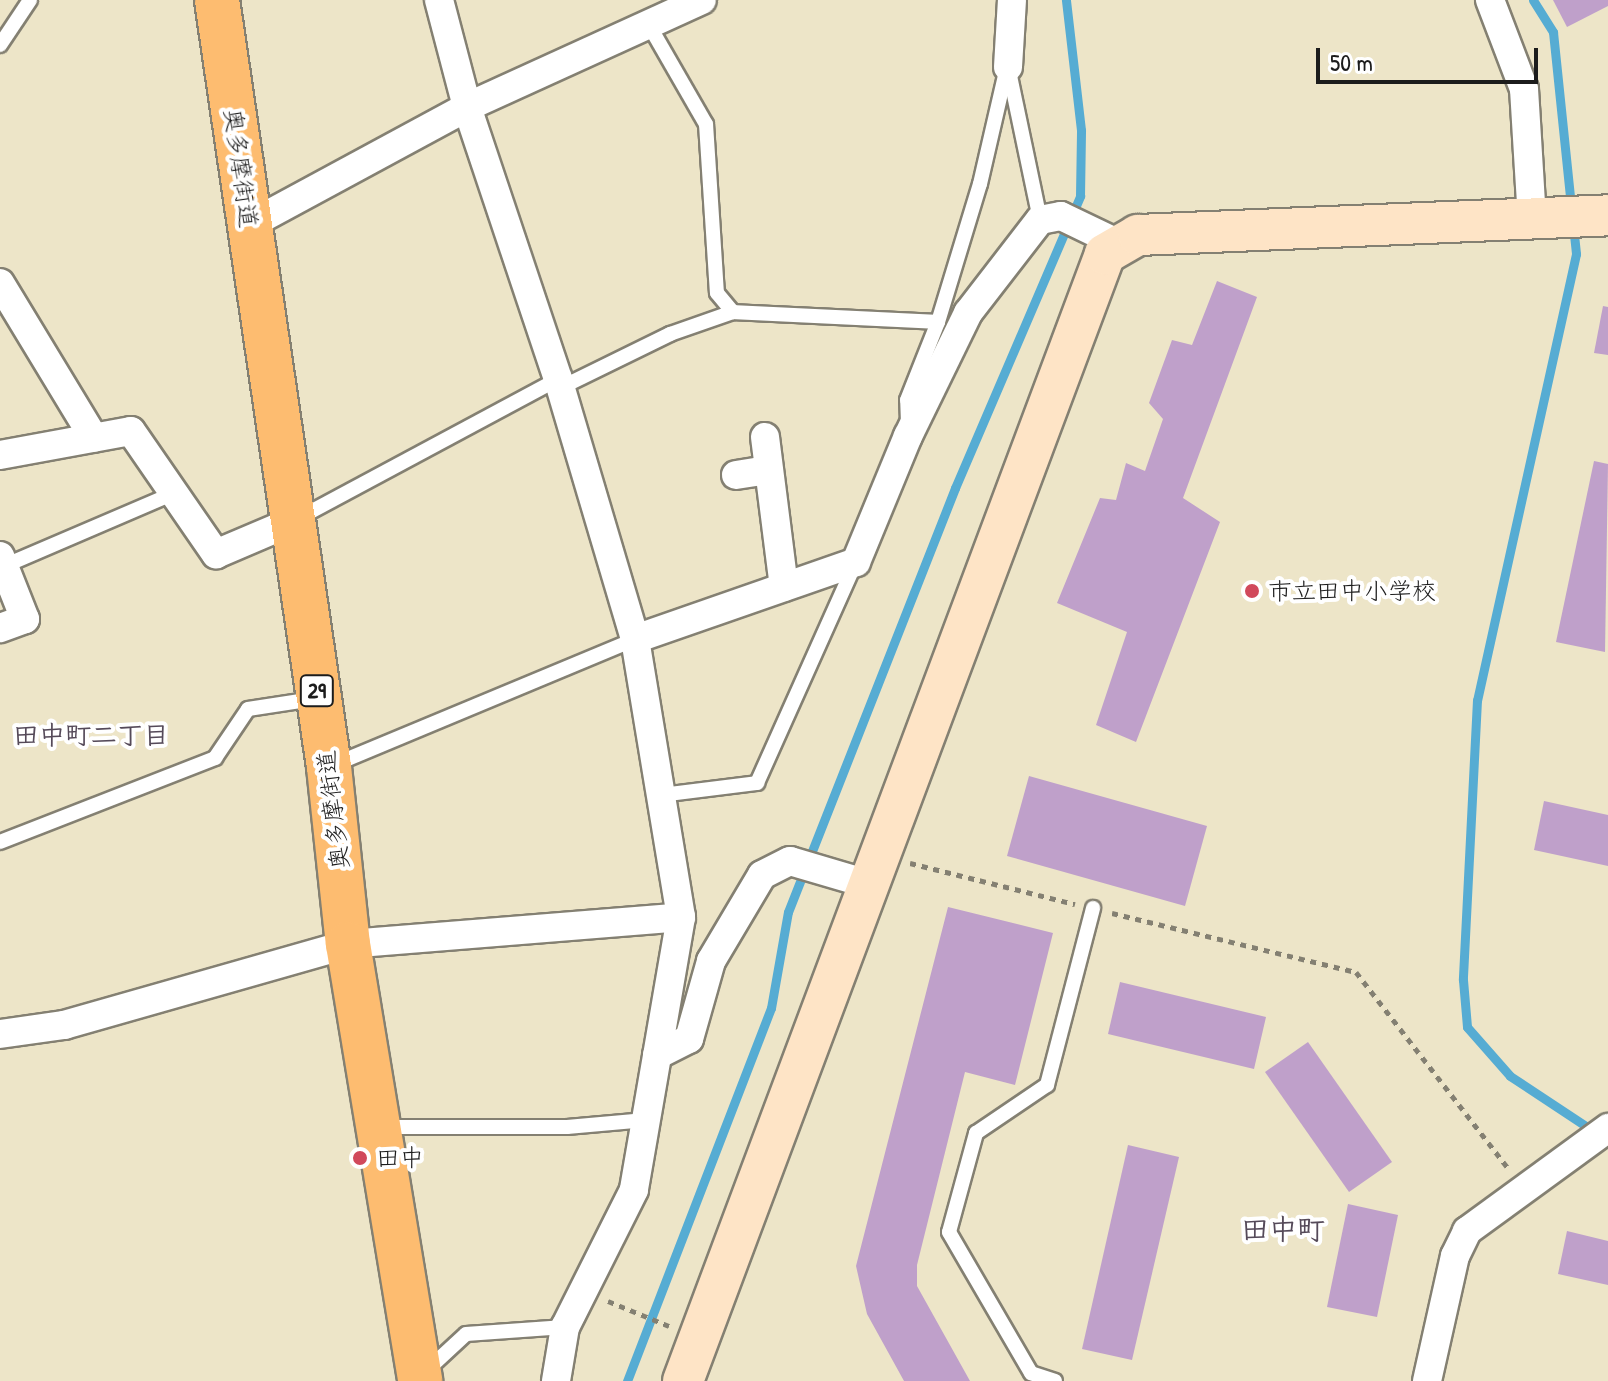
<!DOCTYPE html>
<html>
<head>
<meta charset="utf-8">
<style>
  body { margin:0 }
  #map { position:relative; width:1608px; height:1381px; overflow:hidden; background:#ede5c8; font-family:"Patrick Hand","Klee One",sans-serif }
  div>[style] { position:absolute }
  .stream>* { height:9px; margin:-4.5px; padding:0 4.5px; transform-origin:4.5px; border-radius:4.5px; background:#56acd3 }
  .building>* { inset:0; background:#bfa0ca }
  .path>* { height:5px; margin-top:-2.5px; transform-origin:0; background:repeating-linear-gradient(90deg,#848072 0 6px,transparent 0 12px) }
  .roads { filter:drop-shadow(2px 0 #848072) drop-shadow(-2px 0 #848072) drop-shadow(0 2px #848072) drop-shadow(0 -2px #848072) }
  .lane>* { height:14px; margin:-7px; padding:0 7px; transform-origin:7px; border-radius:7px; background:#fff }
  .street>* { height:28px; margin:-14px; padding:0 14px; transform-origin:14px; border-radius:14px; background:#fff }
  .secondary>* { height:40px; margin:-20px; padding:0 20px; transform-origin:20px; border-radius:20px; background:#fee4c6 }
  .primary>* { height:44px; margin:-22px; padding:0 22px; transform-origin:22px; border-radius:22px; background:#fdbc70 }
  .dots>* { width:22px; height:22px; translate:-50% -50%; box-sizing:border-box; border:4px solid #fff; border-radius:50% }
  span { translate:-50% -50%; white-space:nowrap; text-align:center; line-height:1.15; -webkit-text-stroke:8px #fff; paint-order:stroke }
  .shield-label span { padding:2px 6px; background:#fff; border:2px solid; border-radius:6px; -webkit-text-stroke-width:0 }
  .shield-label { font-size:22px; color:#1c1c1c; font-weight:700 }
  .street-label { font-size:24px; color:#1c1c1c }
  .poi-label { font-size:24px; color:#1c1c1c }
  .left { translate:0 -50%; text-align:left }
  .neighbourhood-label { font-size:26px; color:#554a59; font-weight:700 }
  .quarter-label { font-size:28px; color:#554a59; font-weight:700 }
  .scale { position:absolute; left:1316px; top:48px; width:222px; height:36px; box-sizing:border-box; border:4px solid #1c1c1c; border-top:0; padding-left:10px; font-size:24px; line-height:28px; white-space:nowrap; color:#1c1c1c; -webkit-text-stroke:6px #fff; paint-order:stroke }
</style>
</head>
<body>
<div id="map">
  <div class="stream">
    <div style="left:1533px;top:0;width:38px;rotate:58deg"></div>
    <div style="left:1553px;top:32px;width:175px;rotate:84.1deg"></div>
    <div style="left:1573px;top:225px;width:29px;rotate:84deg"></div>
    <div style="left:1576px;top:254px;width:457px;rotate:102.5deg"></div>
    <div style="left:1477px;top:700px;width:280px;rotate:92.9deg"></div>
    <div style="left:1463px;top:980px;width:47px;rotate:85.1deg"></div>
    <div style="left:1467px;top:1027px;width:65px;rotate:48.7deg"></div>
    <div style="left:1510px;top:1076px;width:102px;rotate:33.4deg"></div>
    <div style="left:627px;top:1381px;width:400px;rotate:-68.9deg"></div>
    <div style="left:771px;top:1008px;width:97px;rotate:-80deg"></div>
    <div style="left:788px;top:912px;width:456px;rotate:-68.5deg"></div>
    <div style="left:955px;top:488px;width:318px;rotate:-66.8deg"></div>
    <div style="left:1080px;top:196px;width:66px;rotate:-89.1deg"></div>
    <div style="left:1081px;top:130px;width:131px;rotate:-96.6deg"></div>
  </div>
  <div class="building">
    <div style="clip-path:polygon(1553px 0,1608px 0,1608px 6px,1567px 27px)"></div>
    <div style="clip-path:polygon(1217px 281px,1257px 297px,1183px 498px,1220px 522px,1136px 742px,1096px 725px,1127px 632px,1057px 603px,1100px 498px,1116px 500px,1126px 463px,1145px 471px,1163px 419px,1149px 403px,1172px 340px,1192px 345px)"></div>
    <div style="clip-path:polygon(1603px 306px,1608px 307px,1608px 355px,1594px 353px)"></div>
    <div style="clip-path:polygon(1594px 461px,1608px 464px,1605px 652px,1556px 642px)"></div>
    <div style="clip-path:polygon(1029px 776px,1207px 826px,1185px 906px,1007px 856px)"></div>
    <div style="clip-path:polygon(1544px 801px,1608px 815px,1608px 866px,1534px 850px)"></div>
    <div style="clip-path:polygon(948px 907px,1053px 933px,1015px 1085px,965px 1072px,917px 1265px,917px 1286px,970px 1381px,904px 1381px,867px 1314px,856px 1266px)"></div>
    <div style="clip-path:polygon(1120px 982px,1266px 1017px,1254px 1069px,1108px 1034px)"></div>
    <div style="clip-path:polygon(1308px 1042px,1392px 1162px,1349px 1192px,1265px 1072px)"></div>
    <div style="clip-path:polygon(1128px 1145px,1179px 1157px,1132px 1360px,1082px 1349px)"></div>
    <div style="clip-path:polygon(1348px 1204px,1398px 1215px,1377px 1317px,1327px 1307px)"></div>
    <div style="clip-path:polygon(1567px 1231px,1608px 1241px,1608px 1285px,1558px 1274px)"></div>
  </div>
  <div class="path">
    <div style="left:910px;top:863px;width:170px;rotate:14deg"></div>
    <div style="left:1112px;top:913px;width:251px;rotate:13.6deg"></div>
    <div style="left:1356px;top:972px;width:247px;rotate:52.2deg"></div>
    <div style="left:608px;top:1301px;width:66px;rotate:22.3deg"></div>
  </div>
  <div class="roads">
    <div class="lane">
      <div style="left:649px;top:25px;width:114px;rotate:60.1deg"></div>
      <div style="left:706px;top:124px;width:169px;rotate:86.3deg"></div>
      <div style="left:717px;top:293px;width:25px;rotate:50deg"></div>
      <div style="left:733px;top:312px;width:205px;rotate:2.8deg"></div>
      <div style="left:0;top:45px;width:54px;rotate:-56.3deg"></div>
      <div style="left:1009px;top:71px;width:152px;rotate:78.2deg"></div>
      <div style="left:560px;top:388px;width:123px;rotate:-26.1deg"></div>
      <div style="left:670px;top:334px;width:67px;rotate:-19.2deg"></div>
      <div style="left:908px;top:423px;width:23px;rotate:-92deg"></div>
      <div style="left:907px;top:400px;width:84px;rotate:-68.3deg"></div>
      <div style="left:938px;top:322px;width:144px;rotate:-73.1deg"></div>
      <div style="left:980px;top:184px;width:124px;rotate:-77deg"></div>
      <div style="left:297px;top:519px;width:296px;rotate:-28.2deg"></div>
      <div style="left:4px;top:566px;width:185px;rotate:-23.2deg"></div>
      <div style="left:333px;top:765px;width:327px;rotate:-22.6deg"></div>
      <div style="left:661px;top:795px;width:97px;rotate:-7.1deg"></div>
      <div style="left:757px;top:783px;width:242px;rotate:-65.9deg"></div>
      <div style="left:0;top:842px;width:231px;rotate:-21.3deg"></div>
      <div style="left:215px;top:758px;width:59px;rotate:-56deg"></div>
      <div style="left:248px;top:709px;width:66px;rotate:-8.7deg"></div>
      <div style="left:383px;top:1127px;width:184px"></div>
      <div style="left:567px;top:1127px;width:79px;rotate:-5.1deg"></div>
      <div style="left:426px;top:1371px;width:54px;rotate:-42.8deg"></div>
      <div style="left:466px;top:1334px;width:99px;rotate:-4deg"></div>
      <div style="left:1055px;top:1381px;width:25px;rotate:-162deg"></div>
      <div style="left:1031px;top:1373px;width:163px;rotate:-120.2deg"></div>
      <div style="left:949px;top:1232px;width:103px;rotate:-74.7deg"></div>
      <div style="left:976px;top:1133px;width:86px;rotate:-34.1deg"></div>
      <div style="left:1047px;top:1085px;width:183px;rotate:-75.4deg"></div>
    </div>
    <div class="street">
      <div style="left:439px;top:0;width:111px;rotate:75.3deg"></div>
      <div style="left:467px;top:107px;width:287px;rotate:71.5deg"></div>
      <div style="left:558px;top:379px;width:271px;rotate:73.5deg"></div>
      <div style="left:635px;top:639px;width:282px;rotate:80.6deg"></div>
      <div style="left:681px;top:917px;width:277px;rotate:99.8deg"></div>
      <div style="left:634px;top:1190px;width:153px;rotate:116.7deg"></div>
      <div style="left:565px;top:1327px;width:55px;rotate:99.5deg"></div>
      <div style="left:1490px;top:0;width:95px;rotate:69.1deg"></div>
      <div style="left:1524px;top:89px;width:130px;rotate:86.5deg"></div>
      <div style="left:1008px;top:67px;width:67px;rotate:-86.6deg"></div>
      <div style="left:249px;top:225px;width:248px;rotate:-28.4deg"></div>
      <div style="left:467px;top:107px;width:258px;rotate:-24.5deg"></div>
      <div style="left:0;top:283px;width:181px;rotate:58.8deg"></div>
      <div style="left:765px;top:437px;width:151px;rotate:82.8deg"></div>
      <div style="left:0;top:455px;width:133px;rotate:-10.4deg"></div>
      <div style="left:131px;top:431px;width:150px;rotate:55.4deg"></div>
      <div style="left:216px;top:554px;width:82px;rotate:-23.1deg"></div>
      <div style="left:736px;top:475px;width:33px;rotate:-9deg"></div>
      <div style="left:0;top:556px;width:68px;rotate:68.4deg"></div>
      <div style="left:25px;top:619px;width:27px;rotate:160deg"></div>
      <div style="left:635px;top:639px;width:234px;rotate:-19.2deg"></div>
      <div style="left:856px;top:562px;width:136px;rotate:-67.6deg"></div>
      <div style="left:908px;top:436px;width:137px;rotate:-64deg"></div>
      <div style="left:968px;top:313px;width:118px;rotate:-52.3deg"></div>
      <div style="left:1040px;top:220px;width:21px;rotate:-11deg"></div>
      <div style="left:1061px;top:216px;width:62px;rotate:25.7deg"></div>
      <div style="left:0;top:1034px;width:65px;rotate:-8deg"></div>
      <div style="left:64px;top:1025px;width:295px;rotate:-15.9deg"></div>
      <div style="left:348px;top:944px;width:334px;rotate:-4.6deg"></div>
      <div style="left:657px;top:1055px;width:36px;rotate:-27deg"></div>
      <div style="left:689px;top:1039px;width:81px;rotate:-74.2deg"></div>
      <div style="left:711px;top:961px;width:100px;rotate:-59.3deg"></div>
      <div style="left:762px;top:875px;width:31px;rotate:-27deg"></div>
      <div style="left:790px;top:861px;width:81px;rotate:16.4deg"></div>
      <div style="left:1427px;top:1381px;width:128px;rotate:-77.4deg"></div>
      <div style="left:1455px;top:1256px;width:28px;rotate:-64deg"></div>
      <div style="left:1467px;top:1231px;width:175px;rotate:-36.1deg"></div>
    </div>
    <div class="secondary">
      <div style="left:683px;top:1381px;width:1203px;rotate:-69.47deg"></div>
      <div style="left:1105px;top:254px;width:38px;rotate:-30deg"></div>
      <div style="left:1138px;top:235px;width:470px;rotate:-2.4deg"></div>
    </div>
    <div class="primary">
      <div style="left:217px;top:0;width:775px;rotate:81.69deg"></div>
      <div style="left:329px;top:767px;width:178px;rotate:83.9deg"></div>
      <div style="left:348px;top:944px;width:443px;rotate:80.6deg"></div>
    </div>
  </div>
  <div class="dots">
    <div style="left:1252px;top:591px;background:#d1495b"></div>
    <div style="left:360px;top:1158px;background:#d1495b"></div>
  </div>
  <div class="shield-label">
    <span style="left:317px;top:691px">29</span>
  </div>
  <div class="street-label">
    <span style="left:241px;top:168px;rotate:82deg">奥多摩街道</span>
    <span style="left:333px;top:810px;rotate:-97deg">奥多摩街道</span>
  </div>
  <div class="poi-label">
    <span class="left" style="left:1268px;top:591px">市立田中小学校</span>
    <span class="left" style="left:376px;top:1158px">田中</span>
  </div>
  <div class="neighbourhood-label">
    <span style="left:91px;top:735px">田中町二丁目</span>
  </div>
  <div class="quarter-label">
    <span style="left:1283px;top:1229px">田中町</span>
  </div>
  <div class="scale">50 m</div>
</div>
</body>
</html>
